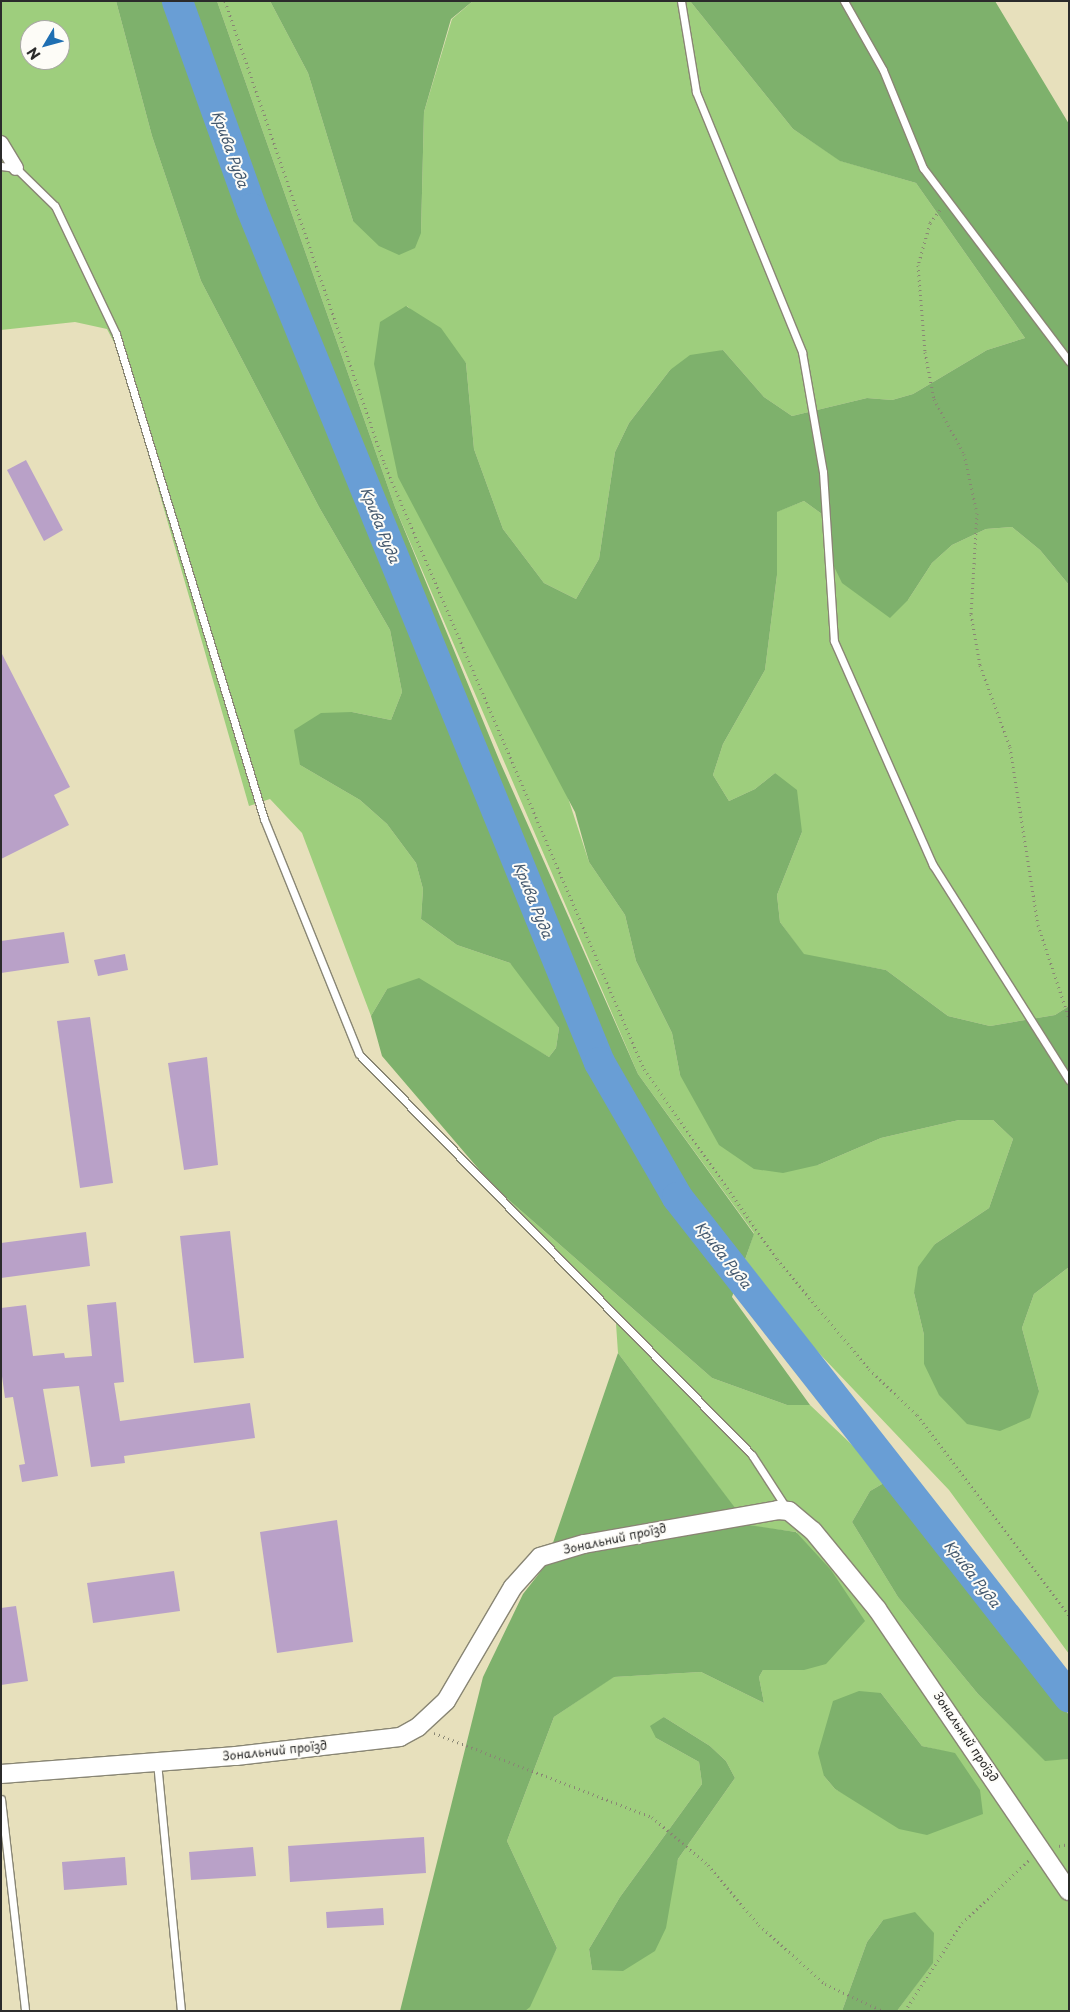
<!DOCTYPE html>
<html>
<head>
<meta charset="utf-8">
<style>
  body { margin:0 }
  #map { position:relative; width:1070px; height:2012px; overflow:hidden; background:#e7e0bc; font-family:"Playpen Sans",sans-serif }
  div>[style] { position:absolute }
  .green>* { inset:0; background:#9ece7d }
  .forest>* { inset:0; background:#7eb16c }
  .river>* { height:31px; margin:-15.5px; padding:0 15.5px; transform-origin:15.5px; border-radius:15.5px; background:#699ed5 }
  .building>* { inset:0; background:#b9a1c8 }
  .path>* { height:3px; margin-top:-1.5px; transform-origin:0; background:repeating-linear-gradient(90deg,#898674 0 1px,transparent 0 5px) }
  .roads { filter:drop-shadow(1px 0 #898674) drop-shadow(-1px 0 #898674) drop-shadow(0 1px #898674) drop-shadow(0 -1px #898674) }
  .service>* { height:7px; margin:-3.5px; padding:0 3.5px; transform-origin:3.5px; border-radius:3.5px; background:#fff }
  .minor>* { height:14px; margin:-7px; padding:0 7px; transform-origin:7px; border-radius:7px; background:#fff }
  .tertiary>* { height:18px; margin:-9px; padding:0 9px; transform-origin:9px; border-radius:9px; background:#fff }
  span { translate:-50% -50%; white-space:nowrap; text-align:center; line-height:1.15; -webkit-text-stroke:4px #fdfcf7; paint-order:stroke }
  .street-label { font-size:12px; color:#2b2b2b }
  .water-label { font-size:14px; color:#44596f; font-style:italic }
  .frame { position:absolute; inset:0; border:2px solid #2b2b2b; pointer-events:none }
  .north { position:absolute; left:20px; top:20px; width:50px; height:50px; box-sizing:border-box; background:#fdfcf7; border:1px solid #a9a8a5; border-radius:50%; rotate:233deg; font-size:14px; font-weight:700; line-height:20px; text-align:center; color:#2b2b2b }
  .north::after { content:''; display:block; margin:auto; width:18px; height:22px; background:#1f6fb2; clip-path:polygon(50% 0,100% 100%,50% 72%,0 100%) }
</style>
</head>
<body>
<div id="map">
  <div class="green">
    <div style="clip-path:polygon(evenodd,1px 1px,116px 1px,152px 136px,201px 281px,319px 507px,390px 630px,402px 692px,391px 720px,352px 712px,300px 765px,360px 800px,387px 824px,416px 863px,423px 889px,421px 919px,457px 945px,510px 963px,520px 971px,559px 1028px,556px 1048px,549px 1057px,494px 1026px,387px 989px,371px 1016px,302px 833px,270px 799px,249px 806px,119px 352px,107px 329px,75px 322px,1px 330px,1px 1px,30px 30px,60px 30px,60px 60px,30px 60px,30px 30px)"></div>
    <div style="clip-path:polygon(217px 1px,270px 1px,308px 73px,353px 221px,421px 233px,424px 112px,452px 19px,473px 1px,690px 1px,793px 129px,841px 161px,916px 183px,1025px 338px,987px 350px,913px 394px,892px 400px,867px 398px,792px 416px,764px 397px,723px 350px,670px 370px,629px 423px,615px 452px,599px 559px,576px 599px,544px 583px,503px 529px,474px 449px,466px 363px,407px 306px,589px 862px,625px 915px,636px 961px,672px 1033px,680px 1075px,818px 1165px,881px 1138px,959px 1120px,993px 1120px,1013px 1139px,989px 1208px,935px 1244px,914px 1293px,924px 1335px,924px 1364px,1039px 1391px,1022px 1328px,1034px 1294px,1069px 1267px,1069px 1654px,949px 1490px,797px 1330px,745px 1260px,754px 1233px,638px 1074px,395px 507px)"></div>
    <div style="clip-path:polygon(804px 501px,826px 517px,908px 600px,932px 563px,952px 545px,986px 529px,1012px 527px,1040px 550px,1069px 585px,1069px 1006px,1055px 1015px,990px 1026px,948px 1016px,886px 970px,804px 955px,780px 922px,777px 895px,802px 832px,775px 773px,755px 789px,729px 801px,713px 775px,723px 744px,765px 670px,777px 575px,776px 512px)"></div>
    <div style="clip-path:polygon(evenodd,494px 1187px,712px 1378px,787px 1405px,810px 1405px,889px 1480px,870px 1491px,852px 1522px,898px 1597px,978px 1694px,1045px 1760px,1069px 1759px,1069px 2011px,897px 2011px,933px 1962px,883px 1920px,867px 1942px,842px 2011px,525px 2011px,557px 1948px,507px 1841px,554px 1717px,613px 1677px,701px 1672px,764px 1703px,759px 1677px,763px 1670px,804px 1670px,797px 1532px,748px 1526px,618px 1353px,615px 1309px,494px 1187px,881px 1693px,922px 1746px,955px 1754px,857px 1801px,835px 1789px,824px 1776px,881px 1693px,494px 1187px,664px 1717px,710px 1746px,726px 1761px,735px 1778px,678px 1859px,670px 1892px,592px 1970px,589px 1949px,620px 1897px,702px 1784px,699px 1762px,656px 1738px,664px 1717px)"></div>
  </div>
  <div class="forest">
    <div style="clip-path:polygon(116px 1px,217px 1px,395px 507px,500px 762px,638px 1074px,754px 1234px,732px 1297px,810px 1405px,787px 1405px,712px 1378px,494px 1187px,382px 1056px,371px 1016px,387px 989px,419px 978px,549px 1057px,556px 1048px,559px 1028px,510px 963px,457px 945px,421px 919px,423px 889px,416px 863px,387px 824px,360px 800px,300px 765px,294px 730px,321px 713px,352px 712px,391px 720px,402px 692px,390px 630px,319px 507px,201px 281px,152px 136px)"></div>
    <div style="clip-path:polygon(270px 1px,473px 1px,451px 19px,424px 112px,421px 233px,415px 248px,399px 255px,379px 246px,353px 221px,308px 73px)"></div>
    <div style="clip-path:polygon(690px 1px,995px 1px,1069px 124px,1069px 585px,1040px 550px,1012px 527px,986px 529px,952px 545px,932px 563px,908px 600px,890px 618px,842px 583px,827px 552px,826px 517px,804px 501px,777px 512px,777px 575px,765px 670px,723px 744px,713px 775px,729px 801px,755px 789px,775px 773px,797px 790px,802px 832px,777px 895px,780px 922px,804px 954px,886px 970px,948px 1016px,990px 1026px,1055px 1015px,1069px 1006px,1069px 1267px,1034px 1294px,1022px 1328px,1039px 1391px,1030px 1418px,1000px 1431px,967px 1424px,939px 1395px,924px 1364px,924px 1335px,914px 1293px,918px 1267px,935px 1244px,989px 1208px,1013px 1139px,993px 1120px,959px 1120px,881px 1138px,818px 1165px,783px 1173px,754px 1169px,719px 1145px,680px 1075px,672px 1033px,636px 961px,625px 915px,589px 862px,575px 812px,398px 477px,374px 364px,380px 322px,406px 306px,441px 328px,466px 363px,474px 449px,503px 529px,544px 583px,576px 599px,599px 559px,615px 452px,629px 423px,670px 370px,690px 355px,723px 350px,764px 397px,792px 416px,867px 398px,892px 400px,913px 394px,987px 350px,1025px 338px,916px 183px,840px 161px,793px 129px)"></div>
    <div style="clip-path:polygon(618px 1353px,748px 1525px,796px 1532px,831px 1570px,865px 1621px,826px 1664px,804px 1670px,763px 1670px,759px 1677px,764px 1703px,701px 1672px,614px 1677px,554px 1717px,507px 1841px,557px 1948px,530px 2007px,525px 2011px,400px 2011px,483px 1677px,523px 1594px,545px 1566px)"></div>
    <div style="clip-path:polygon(889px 1480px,1069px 1715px,1069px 1759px,1045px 1761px,978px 1694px,898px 1597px,852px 1522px,870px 1491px)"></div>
    <div style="clip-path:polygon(859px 1691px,881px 1693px,922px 1746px,955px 1753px,980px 1790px,983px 1814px,927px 1835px,899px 1829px,835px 1789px,824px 1776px,818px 1753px,833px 1701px)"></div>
    <div style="clip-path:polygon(664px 1717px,710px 1746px,726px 1761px,735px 1778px,678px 1859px,666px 1928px,655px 1951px,623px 1971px,592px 1970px,589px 1949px,620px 1897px,702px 1784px,699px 1762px,656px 1738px,650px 1726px)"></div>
    <div style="clip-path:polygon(915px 1912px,934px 1933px,933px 1963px,897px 2011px,842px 2011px,867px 1942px,883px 1920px)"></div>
  </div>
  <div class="river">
    <div style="left:177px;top:1px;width:220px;rotate:70.3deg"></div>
    <div style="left:251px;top:208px;width:922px;rotate:67.83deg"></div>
    <div style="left:599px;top:1062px;width:156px;rotate:60deg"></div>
    <div style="left:677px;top:1197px;width:635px;rotate:51.9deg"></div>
  </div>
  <div class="building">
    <div style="clip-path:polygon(26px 460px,63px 530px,44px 541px,7px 470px)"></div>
    <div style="clip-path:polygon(1px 652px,70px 787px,54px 795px,69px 825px,1px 859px)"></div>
    <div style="clip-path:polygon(64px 932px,69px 963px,1px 973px,1px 941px)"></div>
    <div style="clip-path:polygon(125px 954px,128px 970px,98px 976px,94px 960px)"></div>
    <div style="clip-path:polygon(90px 1017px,113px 1183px,80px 1188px,57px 1021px)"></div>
    <div style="clip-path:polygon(207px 1057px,218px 1165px,184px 1170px,168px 1063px)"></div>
    <div style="clip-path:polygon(230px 1231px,244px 1358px,194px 1363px,180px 1236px)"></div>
    <div style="clip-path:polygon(86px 1232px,90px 1266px,1px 1278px,1px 1243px)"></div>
    <div style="clip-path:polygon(116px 1302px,124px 1382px,114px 1383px,120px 1421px,250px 1403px,255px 1438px,124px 1456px,125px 1463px,91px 1467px,79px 1386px,43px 1389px,58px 1476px,22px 1482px,19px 1465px,25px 1464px,13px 1397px,5px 1398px,1px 1369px,1px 1308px,26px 1305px,33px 1356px,64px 1353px,65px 1358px,92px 1356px,87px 1305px)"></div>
    <div style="clip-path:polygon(337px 1520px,353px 1642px,277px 1653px,260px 1532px)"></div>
    <div style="clip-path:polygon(174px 1571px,180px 1611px,93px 1623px,87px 1583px)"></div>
    <div style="clip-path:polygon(16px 1606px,28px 1681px,1px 1685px,1px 1608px)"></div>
    <div style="clip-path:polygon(424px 1837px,426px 1873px,290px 1882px,288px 1846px)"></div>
    <div style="clip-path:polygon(253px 1847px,256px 1876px,191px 1880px,189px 1852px)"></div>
    <div style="clip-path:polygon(125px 1857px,127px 1885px,64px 1890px,62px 1862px)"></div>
    <div style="clip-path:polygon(383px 1908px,384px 1925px,327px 1928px,326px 1912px)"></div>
  </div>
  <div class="path">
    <div style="left:225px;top:1px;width:489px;rotate:71deg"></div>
    <div style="left:384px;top:463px;width:659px;rotate:66.78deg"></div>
    <div style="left:644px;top:1069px;width:232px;rotate:55deg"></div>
    <div style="left:777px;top:1259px;width:143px;rotate:50.1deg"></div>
    <div style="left:869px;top:1369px;width:66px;rotate:43.8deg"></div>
    <div style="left:917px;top:1415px;width:251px;rotate:52.8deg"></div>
    <div style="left:940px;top:210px;width:16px;rotate:128deg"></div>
    <div style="left:930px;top:223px;width:44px;rotate:105.9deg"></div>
    <div style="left:918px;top:265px;width:87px;rotate:85.4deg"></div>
    <div style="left:925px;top:352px;width:48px;rotate:79.2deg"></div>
    <div style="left:934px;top:399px;width:63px;rotate:61.4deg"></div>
    <div style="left:964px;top:454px;width:60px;rotate:77.6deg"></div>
    <div style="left:977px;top:513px;width:101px;rotate:93.4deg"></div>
    <div style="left:971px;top:614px;width:52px;rotate:80deg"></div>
    <div style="left:980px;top:665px;width:87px;rotate:69.9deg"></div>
    <div style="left:1010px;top:747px;width:180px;rotate:81.1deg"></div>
    <div style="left:1038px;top:925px;width:98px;rotate:71.6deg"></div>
    <div style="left:434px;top:1733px;width:234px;rotate:21.1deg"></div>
    <div style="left:652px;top:1817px;width:74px;rotate:40.6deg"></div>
    <div style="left:708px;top:1865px;width:79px;rotate:49.6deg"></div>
    <div style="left:759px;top:1925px;width:89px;rotate:41.8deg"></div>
    <div style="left:825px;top:1984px;width:64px;rotate:25deg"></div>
    <div style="left:1059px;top:1846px;width:10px;rotate:-11deg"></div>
    <div style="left:905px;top:2011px;width:105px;rotate:-57.1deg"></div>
    <div style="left:962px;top:1923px;width:92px;rotate:-43.2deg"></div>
  </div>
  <div class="roads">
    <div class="service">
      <div style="left:681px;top:1px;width:92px;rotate:80.6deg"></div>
      <div style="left:696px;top:92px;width:281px;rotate:67.8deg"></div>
      <div style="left:802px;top:352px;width:122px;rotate:80.1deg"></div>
      <div style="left:823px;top:472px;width:169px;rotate:86.3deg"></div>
      <div style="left:834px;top:641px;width:245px;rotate:66.2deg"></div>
      <div style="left:933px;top:865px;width:254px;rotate:57.7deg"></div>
      <div style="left:844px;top:1px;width:79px;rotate:60.5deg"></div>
      <div style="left:883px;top:70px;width:106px;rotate:67.8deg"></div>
      <div style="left:923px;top:168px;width:242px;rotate:52.9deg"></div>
      <div style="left:1px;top:166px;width:15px;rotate:8deg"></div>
      <div style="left:16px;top:168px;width:54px;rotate:44.3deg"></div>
      <div style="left:55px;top:206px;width:142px;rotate:64.5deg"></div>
      <div style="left:116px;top:334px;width:507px;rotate:73.03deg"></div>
      <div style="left:264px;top:819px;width:253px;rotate:68deg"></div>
      <div style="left:359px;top:1054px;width:561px;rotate:45.58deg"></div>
      <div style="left:752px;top:1455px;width:64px;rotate:57.1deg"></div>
      <div style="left:157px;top:1762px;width:250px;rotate:84.5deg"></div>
      <div style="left:1px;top:1799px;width:213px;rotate:83.5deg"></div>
    </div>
    <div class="minor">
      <div style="left:1px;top:143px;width:29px;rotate:59deg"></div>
    </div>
    <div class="tertiary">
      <div style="left:1px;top:1774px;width:236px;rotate:-4.4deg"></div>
      <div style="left:236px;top:1756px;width:165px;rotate:-6.6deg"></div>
      <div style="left:400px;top:1737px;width:21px;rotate:-29deg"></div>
      <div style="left:418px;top:1727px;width:38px;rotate:-43deg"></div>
      <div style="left:446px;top:1701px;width:132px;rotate:-59.6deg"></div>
      <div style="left:513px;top:1587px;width:40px;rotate:-48deg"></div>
      <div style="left:540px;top:1557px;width:46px;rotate:-16.5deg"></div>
      <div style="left:584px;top:1544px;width:197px;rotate:-9.9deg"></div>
      <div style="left:778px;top:1510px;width:11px;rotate:5deg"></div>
      <div style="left:789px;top:1511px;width:31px;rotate:40deg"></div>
      <div style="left:813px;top:1531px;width:101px;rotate:50.6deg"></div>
      <div style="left:877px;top:1609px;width:341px;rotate:55.8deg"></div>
    </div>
  </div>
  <div class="street-label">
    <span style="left:615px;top:1539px;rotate:-12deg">Зональний проїзд</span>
    <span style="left:966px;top:1737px;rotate:56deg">Зональний проїзд</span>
    <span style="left:275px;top:1751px;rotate:-6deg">Зональний проїзд</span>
  </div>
  <div class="water-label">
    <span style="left:230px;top:149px;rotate:70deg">Крива Руда</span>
    <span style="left:380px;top:525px;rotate:68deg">Крива Руда</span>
    <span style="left:533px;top:900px;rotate:68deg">Крива Руда</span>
    <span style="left:723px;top:1255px;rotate:52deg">Крива Руда</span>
    <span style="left:972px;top:1574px;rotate:52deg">Крива Руда</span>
  </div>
  <div class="frame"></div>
  <div class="north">N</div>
</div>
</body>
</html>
